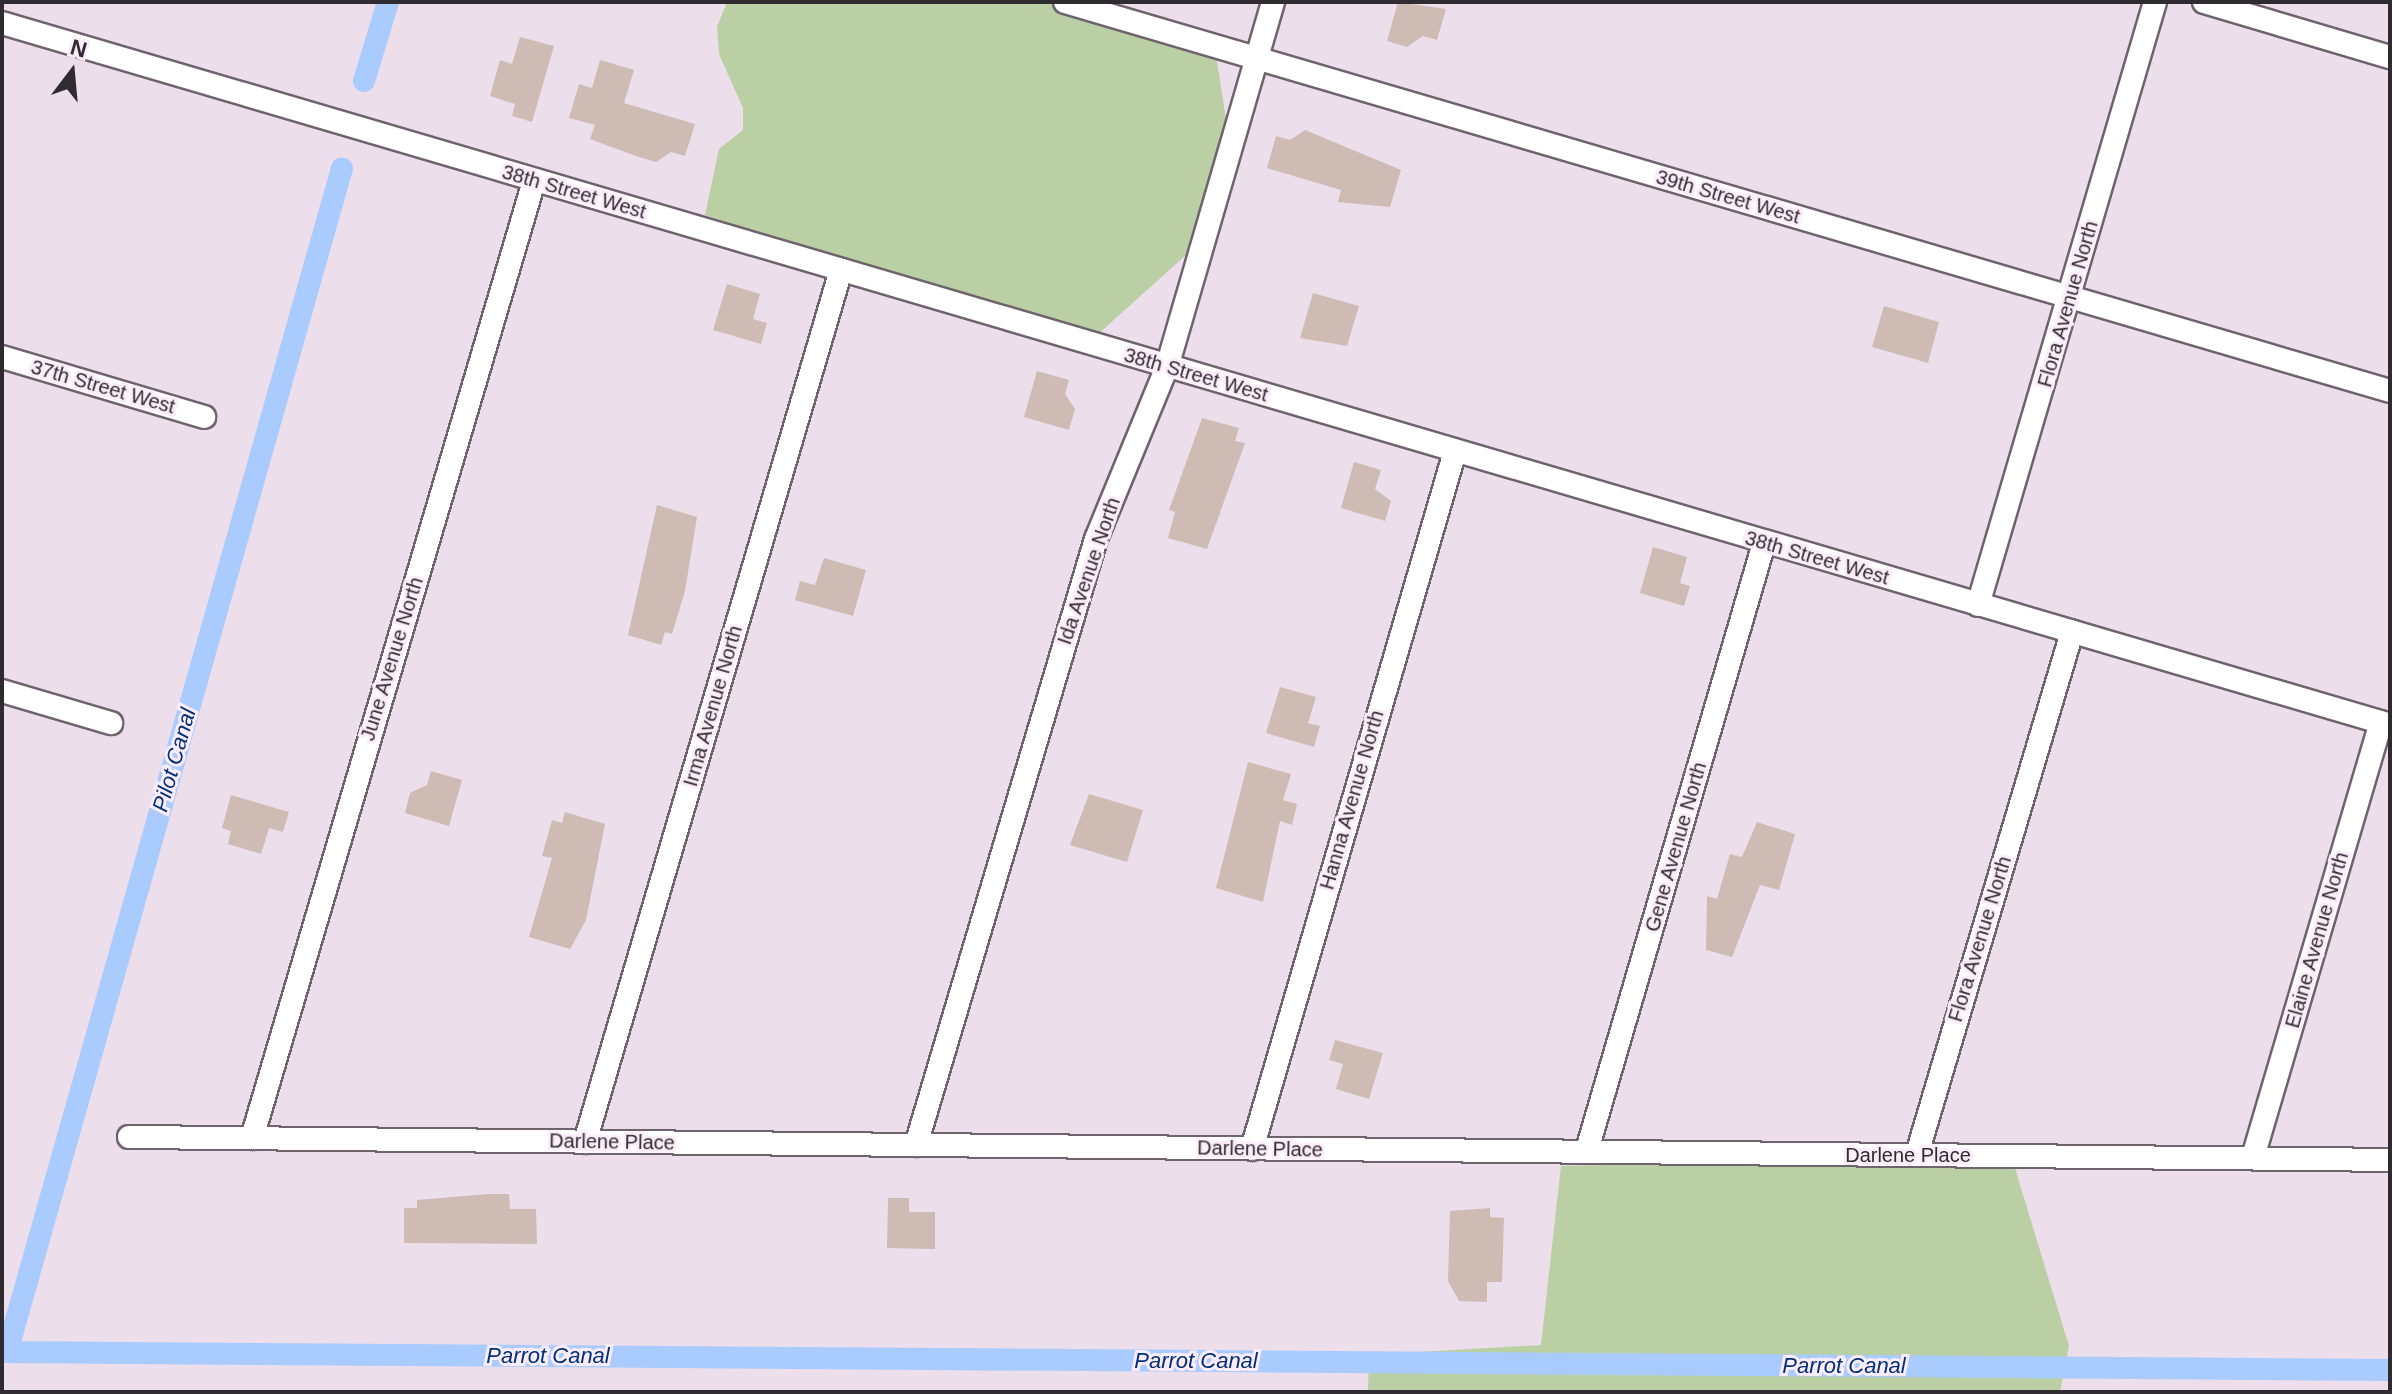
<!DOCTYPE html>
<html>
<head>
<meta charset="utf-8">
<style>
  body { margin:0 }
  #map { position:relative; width:2392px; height:1394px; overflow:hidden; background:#eddeec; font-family:Helvetica,sans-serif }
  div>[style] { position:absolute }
  .green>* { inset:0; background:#bacfa3 }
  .canal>* { height:22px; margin:-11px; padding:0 11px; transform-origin:11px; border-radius:11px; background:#aacbfd }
  .building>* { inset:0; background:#cebbb4 }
  .roads { filter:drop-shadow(2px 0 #6f636e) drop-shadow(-2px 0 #6f636e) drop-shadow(0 2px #6f636e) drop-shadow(0 -2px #6f636e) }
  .minor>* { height:22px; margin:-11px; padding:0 11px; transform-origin:11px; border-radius:11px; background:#fff }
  span { translate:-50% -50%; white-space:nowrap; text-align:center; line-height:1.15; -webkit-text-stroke:6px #fbecf9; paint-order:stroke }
  .street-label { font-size:20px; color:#302b30 }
  .water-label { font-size:22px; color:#013176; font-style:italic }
  .frame { position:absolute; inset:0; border:4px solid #302b30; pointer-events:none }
  .north { position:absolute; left:32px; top:32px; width:80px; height:80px; -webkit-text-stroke:6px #fbecf9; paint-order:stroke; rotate:16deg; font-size:22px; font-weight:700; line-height:32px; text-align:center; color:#302b30 }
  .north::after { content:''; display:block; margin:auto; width:28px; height:36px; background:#302b30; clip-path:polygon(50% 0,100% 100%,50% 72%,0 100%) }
</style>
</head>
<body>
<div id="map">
  <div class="green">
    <div style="clip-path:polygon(727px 2px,1086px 2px,1214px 42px,1227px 126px,1212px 207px,1186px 255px,1087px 344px,705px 215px,719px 149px,743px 130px,743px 108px,719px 54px,717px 27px)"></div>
    <div style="clip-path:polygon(2011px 1155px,2069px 1346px,2060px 1392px,1368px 1392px,1369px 1355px,1541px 1345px,1561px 1166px)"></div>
  </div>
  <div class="canal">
    <div style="left:364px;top:81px;width:83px;rotate:-73.1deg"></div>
    <div style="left:2px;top:1352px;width:2388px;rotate:0.43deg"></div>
    <div style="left:7px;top:1352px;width:1230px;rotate:-74.2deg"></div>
  </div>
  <div class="building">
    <div style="clip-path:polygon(1398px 2px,1446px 9px,1437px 40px,1423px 36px,1407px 47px,1387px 41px)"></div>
    <div style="clip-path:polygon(520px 37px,554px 46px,532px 122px,512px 116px,515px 104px,490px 96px,500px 60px,512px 64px)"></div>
    <div style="clip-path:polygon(600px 60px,634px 70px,624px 103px,695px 124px,685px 156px,671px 152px,656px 162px,636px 156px,590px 139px,595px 125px,569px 118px,579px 84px,592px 88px)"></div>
    <div style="clip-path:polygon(1305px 130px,1401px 170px,1390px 207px,1338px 202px,1341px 190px,1267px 168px,1276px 136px,1290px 140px)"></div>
    <div style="clip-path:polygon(727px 284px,760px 294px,753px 319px,767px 323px,761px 344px,713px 330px)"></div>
    <div style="clip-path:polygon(1313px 293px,1359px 306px,1347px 346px,1300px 338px)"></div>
    <div style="clip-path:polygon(1884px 306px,1939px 322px,1928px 363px,1872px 347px)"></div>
    <div style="clip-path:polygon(1037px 371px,1069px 380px,1065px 394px,1075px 409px,1069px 430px,1024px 417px)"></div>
    <div style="clip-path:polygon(1202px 418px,1239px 428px,1235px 441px,1245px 443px,1207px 549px,1168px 538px,1175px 512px,1169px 510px)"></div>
    <div style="clip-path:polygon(1354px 462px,1381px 470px,1375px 489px,1391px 501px,1385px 521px,1341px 508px)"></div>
    <div style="clip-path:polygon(657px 505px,697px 517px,685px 591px,672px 634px,665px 632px,661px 645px,628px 635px)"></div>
    <div style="clip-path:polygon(1653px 547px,1687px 557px,1680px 583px,1690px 586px,1684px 606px,1640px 593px)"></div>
    <div style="clip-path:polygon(824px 558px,866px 570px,853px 616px,795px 600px,800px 581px,815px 585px)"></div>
    <div style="clip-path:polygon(1280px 687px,1316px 697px,1308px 723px,1320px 726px,1314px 747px,1266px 733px)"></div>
    <div style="clip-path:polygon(1248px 762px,1291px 774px,1283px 800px,1297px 804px,1292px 825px,1280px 821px,1263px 902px,1216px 888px)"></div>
    <div style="clip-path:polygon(431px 771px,462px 780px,449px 826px,405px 813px,410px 793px,427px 785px)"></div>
    <div style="clip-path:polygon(1089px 794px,1143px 810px,1127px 862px,1070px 845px)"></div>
    <div style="clip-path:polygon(231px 795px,289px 812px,283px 832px,269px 828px,261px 854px,228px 844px,231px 831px,222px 828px)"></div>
    <div style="clip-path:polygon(565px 812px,605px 824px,586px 920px,570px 949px,529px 937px,552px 858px,542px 856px,552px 820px,562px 823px)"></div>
    <div style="clip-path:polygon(1757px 822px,1795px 834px,1779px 890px,1760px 885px,1732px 957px,1706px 950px,1707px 896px,1717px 899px,1730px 854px,1742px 857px)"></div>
    <div style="clip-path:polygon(1335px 1040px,1383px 1053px,1369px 1099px,1336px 1089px,1343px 1064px,1329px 1060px)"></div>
    <div style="clip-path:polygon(488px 1194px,509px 1194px,510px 1209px,536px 1209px,537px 1244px,404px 1243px,404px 1208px,417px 1208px,417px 1200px)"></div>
    <div style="clip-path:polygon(888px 1198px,909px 1198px,909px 1212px,935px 1212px,935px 1249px,887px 1248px)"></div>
    <div style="clip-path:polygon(1490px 1208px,1490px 1217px,1504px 1218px,1502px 1282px,1487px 1282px,1487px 1302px,1459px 1301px,1448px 1281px,1450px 1211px)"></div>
  </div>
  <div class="roads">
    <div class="minor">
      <div style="left:1065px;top:2px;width:1381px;rotate:16.36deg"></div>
      <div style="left:2204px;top:2px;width:194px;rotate:16.5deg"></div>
      <div style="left:2px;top:23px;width:2489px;rotate:16.38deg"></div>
      <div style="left:2px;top:357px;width:211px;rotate:16.5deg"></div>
      <div style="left:1978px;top:605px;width:628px;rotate:-73.64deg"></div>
      <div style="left:2px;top:691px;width:114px;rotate:16.4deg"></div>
      <div style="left:129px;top:1137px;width:2261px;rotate:0.58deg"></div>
      <div style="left:252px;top:1138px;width:998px;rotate:-73.58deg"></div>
      <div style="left:585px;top:1142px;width:909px;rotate:-73.64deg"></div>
      <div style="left:916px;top:1145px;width:632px;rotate:-73.46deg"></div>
      <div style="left:1096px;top:539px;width:186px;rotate:-67.6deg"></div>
      <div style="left:1167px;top:367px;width:380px;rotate:-73.8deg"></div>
      <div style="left:1252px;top:1149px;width:727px;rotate:-73.78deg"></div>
      <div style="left:1587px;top:1150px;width:632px;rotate:-73.74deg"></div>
      <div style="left:1917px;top:1154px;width:545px;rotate:-73.46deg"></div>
      <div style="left:2253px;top:1157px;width:453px;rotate:-73.6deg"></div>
    </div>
  </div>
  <div class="street-label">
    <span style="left:574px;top:192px;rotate:16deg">38th Street West</span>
    <span style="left:1728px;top:197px;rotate:16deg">39th Street West</span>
    <span style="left:2068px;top:304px;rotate:-74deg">Flora Avenue North</span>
    <span style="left:1196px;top:375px;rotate:16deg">38th Street West</span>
    <span style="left:103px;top:387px;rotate:16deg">37th Street West</span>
    <span style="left:1817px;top:558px;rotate:16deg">38th Street West</span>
    <span style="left:1089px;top:571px;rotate:-71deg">Ida Avenue North</span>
    <span style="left:392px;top:659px;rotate:-73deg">June Avenue North</span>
    <span style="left:713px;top:706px;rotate:-74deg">Irma Avenue North</span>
    <span style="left:1352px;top:800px;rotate:-74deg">Hanna Avenue North</span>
    <span style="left:1676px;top:847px;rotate:-74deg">Gene Avenue North</span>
    <span style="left:1980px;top:939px;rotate:-73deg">Flora Avenue North</span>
    <span style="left:2317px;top:940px;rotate:-74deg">Elaine Avenue North</span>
    <span style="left:612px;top:1142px;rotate:1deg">Darlene Place</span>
    <span style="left:1260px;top:1149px;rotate:1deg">Darlene Place</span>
    <span style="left:1908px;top:1155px">Darlene Place</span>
  </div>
  <div class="water-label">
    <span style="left:174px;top:760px;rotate:-74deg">Pilot Canal</span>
    <span style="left:548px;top:1356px">Parrot Canal</span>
    <span style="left:1196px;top:1361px">Parrot Canal</span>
    <span style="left:1844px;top:1366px">Parrot Canal</span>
  </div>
  <div class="frame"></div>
  <div class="north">N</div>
</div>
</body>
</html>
